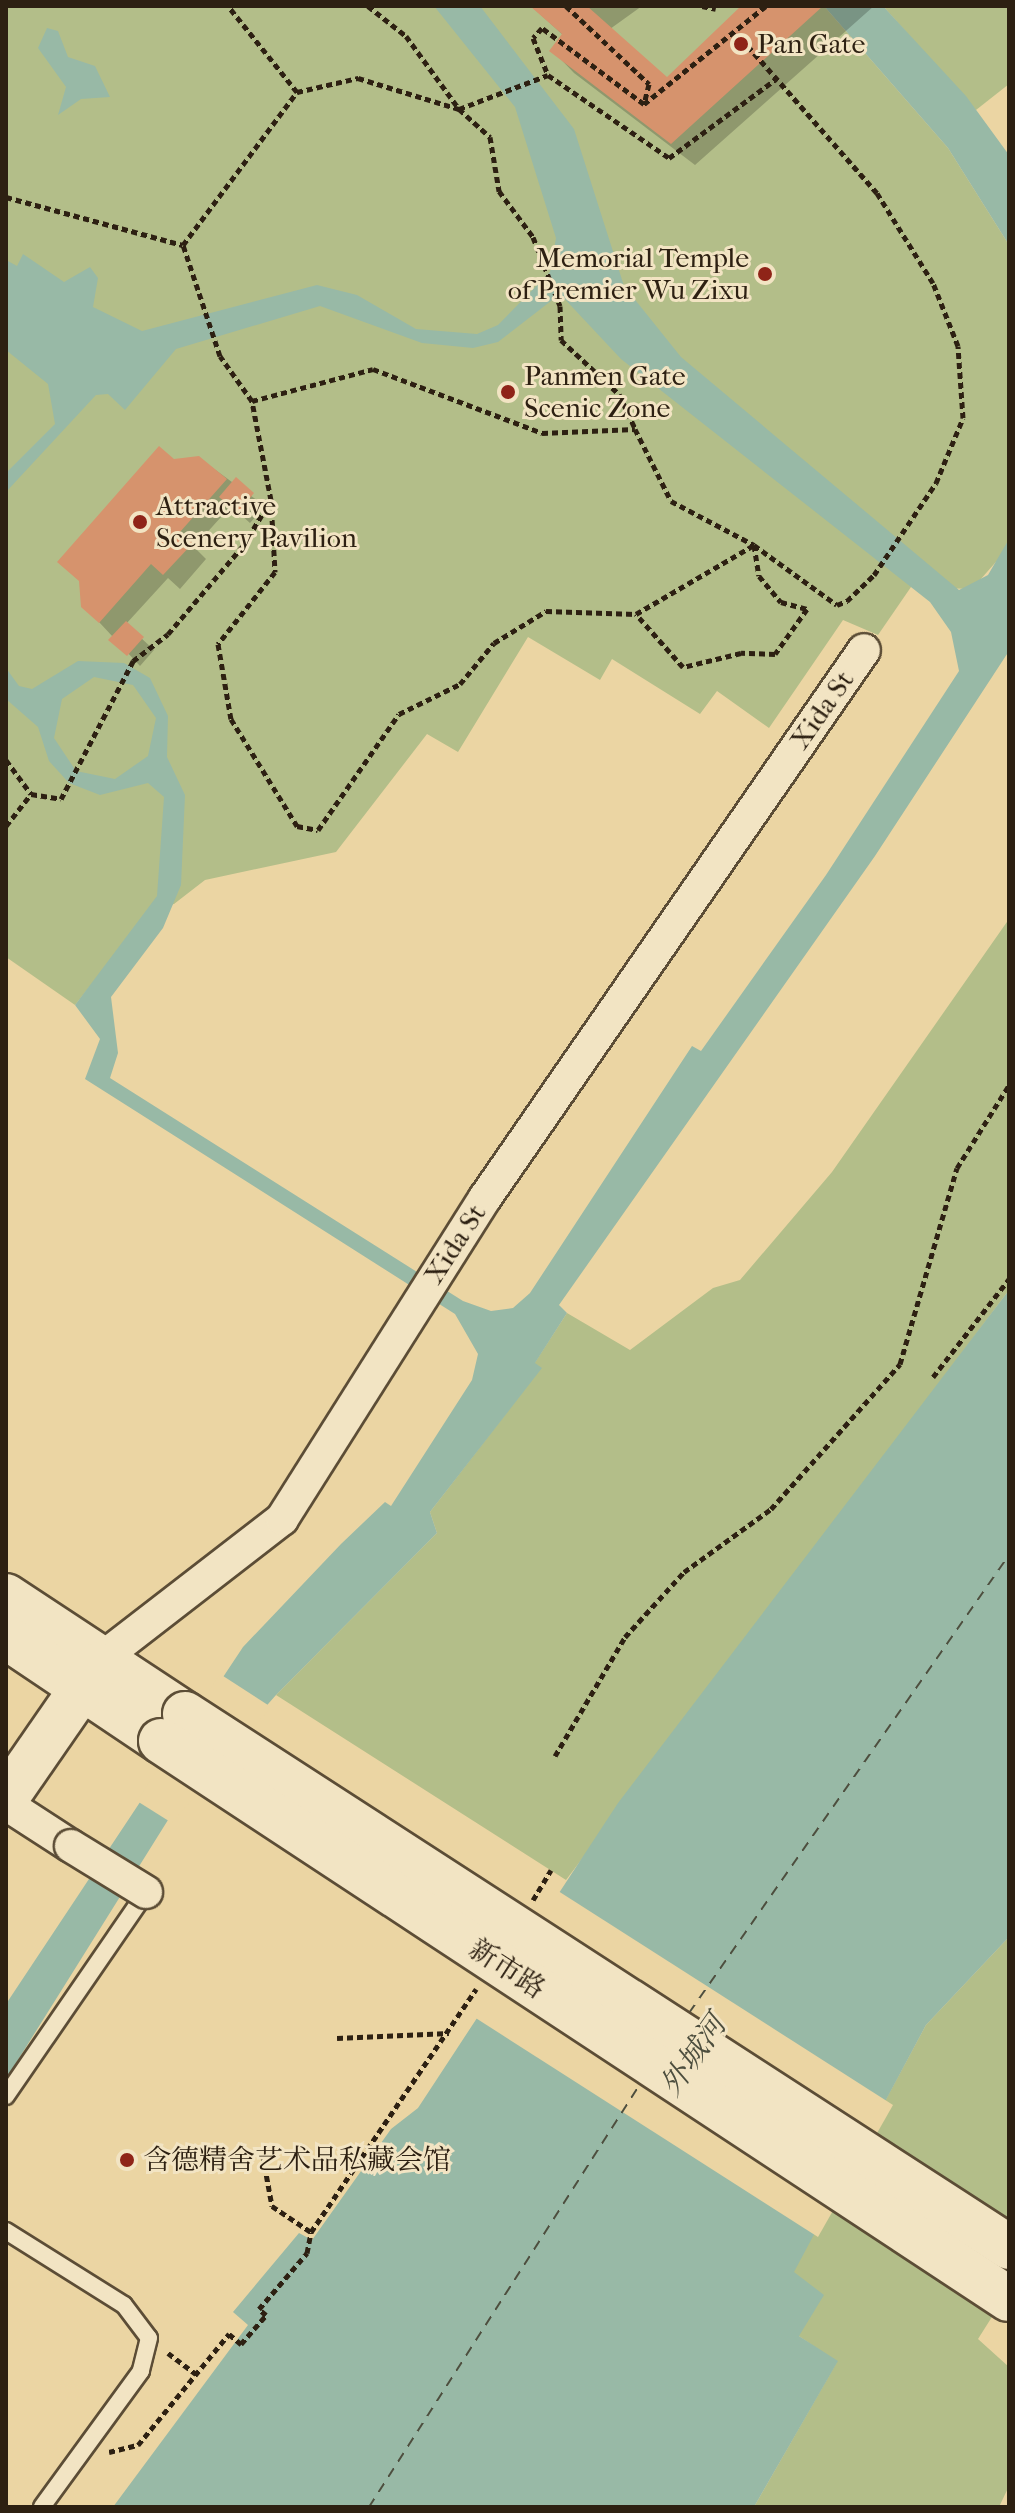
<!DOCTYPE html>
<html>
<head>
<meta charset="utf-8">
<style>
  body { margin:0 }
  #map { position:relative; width:1015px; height:2513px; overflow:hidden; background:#ebd5a3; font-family:"IM FELL French Canon","Noto Serif SC",serif }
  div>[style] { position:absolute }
  .green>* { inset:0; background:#b3be89 }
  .water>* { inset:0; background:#98b9a6 }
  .pier>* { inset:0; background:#ebd5a3 }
  .shadow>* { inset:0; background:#0003 }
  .ferry>* { height:2px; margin-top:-1px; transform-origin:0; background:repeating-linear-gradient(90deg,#4d4e3e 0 10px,transparent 0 18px) }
  .building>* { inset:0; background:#d6936d }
  .path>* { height:5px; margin-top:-2.5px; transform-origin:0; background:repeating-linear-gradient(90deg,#2d2012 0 6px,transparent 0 10px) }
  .roads { filter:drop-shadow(2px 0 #5c4d36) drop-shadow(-2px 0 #5c4d36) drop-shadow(0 2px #5c4d36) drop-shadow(0 -2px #5c4d36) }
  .lane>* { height:16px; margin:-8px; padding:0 8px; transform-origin:8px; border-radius:8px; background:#f2e4c3 }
  .street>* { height:32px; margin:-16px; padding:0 16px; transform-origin:16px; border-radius:16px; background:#f2e4c3 }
  .secondary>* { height:44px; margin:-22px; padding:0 22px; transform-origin:22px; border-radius:22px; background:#f2e4c3 }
  .bridges { filter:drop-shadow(2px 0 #5c4d36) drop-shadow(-2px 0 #5c4d36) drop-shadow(0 2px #5c4d36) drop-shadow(0 -2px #5c4d36) }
  .street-bridge>* { height:32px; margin:-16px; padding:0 16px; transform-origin:16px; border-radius:16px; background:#f2e4c3 }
  .secondary-bridge>* { height:44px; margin:-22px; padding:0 22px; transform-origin:22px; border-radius:22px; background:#f2e4c3 }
  .dots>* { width:22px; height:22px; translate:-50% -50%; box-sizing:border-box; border:4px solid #f2e4c3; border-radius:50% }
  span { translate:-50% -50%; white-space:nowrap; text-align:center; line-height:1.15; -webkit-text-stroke:6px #f2e4c3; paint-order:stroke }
  .poi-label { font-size:28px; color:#2d2012 }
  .left { translate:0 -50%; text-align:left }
  .right { translate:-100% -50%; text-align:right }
  .street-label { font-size:28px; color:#2d2012 }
  .water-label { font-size:30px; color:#4d4e3e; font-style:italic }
  .frame { position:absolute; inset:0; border:8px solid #2d2012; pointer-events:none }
</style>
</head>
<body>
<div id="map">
  <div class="green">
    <div style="clip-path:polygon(6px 6px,824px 6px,948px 148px,1009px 245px,1009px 539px,1002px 555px,972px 589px,911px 587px,878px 635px,843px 620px,769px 728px,717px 691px,700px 714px,612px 659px,600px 680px,528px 637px,458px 752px,427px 734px,336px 852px,205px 880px,174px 904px,152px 908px,75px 1005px,6px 957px)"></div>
    <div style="clip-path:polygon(883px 6px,1009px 6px,1009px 84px,976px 110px)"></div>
    <div style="clip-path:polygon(1009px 919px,1009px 1290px,566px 1880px,276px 1695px,437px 1533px,430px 1512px,541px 1368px,534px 1364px,567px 1313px,630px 1350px,713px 1288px,740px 1280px,832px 1172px)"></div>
    <div style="clip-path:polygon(1009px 1937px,1009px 2290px,978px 2339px,1009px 2367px,1009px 2486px,999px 2507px,754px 2507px,837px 2362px,799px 2336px,793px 2272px,926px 2025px)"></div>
  </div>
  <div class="water">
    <div style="clip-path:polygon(evenodd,434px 6px,480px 6px,574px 129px,624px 286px,681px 357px,959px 590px,988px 575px,1009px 539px,1009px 651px,875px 856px,559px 1305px,567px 1313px,535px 1363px,542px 1368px,430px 1512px,437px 1533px,276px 1695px,173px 1812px,6px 2079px,6px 2004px,243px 1647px,341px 1544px,385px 1502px,391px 1506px,472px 1380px,478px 1354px,455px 1314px,85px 1079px,100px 1039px,75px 1005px,157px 896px,164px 797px,148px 783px,100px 795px,69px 783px,49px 761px,38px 727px,6px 699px,6px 668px,19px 686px,32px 689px,78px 661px,124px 663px,150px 678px,168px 716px,167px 757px,185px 795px,181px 885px,163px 928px,111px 997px,118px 1053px,110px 1078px,463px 1301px,491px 1311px,513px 1308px,530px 1293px,692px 1046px,701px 1051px,826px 875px,959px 671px,951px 632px,930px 602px,621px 359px,560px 294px,498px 342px,473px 348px,422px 343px,320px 306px,176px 349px,125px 410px,108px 394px,96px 395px,6px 492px,6px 473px,55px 424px,48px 384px,6px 350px,6px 260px,17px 266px,23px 254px,64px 282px,90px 267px,98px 278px,93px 307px,142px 331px,317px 285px,357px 295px,416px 329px,477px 334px,498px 325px,550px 272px,556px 238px,515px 107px,434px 6px,94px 677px,133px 685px,156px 718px,148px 756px,115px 779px,76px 771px,54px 738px,62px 699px,94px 677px)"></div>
    <div style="clip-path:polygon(824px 6px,883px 6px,966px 96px,1009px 155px,1009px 245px,948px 148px)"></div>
    <div style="clip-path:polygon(47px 28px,58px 31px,68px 57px,95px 66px,110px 97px,81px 99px,58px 115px,66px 87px,38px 48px)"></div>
    <div style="clip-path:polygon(1009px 1290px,1009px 1937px,926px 2025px,794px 2272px,824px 2295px,799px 2336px,838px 2361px,754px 2507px,113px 2507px,248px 2325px,233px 2312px,299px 2233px,312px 2240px,391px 2129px,418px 2108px,618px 1803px)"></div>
  </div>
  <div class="pier">
    <div style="clip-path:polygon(220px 1674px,271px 1707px,172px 1823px,137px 1801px)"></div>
    <div style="clip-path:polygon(555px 1889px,893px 2105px,818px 2237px,471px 2015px)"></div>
  </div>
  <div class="shadow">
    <div style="clip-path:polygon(531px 6px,642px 6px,610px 29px,667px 80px,744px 6px,874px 6px,695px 165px,574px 73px,552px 50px,563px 35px)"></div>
    <div style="clip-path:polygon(199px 458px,265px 506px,250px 523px,231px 506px,194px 547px,206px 559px,180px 589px,168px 578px,126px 624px,154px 650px,140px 666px,99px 622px,173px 461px)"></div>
  </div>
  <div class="ferry">
    <div style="left:689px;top:2013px;width:559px;rotate:-55.06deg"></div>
    <div style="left:369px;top:2507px;width:506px;rotate:-57.35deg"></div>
  </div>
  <div class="building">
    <div style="clip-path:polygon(530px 6px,587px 6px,667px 77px,741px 6px,823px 6px,671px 144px,549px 51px,562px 34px)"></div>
    <div style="clip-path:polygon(159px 446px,174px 459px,199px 456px,227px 479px,180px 532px,193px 543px,163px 575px,151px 564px,99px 623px,81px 607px,79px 581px,57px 562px)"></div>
    <div style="clip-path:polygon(236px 477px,254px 493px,238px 513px,219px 497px)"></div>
    <div style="clip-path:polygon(126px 621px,144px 637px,127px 656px,108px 640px)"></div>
  </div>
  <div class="path">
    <div style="left:368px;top:6px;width:48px;rotate:38.3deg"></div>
    <div style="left:406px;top:36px;width:90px;rotate:54deg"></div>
    <div style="left:459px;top:109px;width:42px;rotate:42.1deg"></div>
    <div style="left:490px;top:137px;width:55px;rotate:80.5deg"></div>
    <div style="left:499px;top:191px;width:57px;rotate:53.5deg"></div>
    <div style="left:533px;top:237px;width:74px;rotate:68.6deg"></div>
    <div style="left:560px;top:306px;width:34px;rotate:88deg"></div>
    <div style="left:561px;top:340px;width:79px;rotate:43deg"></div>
    <div style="left:619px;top:394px;width:38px;rotate:65deg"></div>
    <div style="left:566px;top:6px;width:114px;rotate:43.2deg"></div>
    <div style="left:649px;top:84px;width:21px;rotate:104deg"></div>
    <div style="left:644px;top:104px;width:156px;rotate:-38.8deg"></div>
    <div style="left:702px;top:6px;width:14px;rotate:12deg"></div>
    <div style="left:297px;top:92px;width:63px;rotate:-12.9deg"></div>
    <div style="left:358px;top:78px;width:106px;rotate:17.1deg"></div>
    <div style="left:459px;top:109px;width:95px;rotate:-20.9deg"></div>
    <div style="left:644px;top:104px;width:127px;rotate:-143.3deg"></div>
    <div style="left:542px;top:28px;width:13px;rotate:132deg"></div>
    <div style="left:533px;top:38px;width:40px;rotate:68deg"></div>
    <div style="left:548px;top:75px;width:147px;rotate:34.4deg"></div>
    <div style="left:669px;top:158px;width:133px;rotate:-36.4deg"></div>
    <div style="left:6px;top:197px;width:183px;rotate:15.2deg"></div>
    <div style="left:183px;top:245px;width:191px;rotate:-53.3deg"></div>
    <div style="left:297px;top:92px;width:110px;rotate:-128.7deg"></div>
    <div style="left:252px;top:401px;width:125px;rotate:-14.8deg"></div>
    <div style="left:373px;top:369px;width:181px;rotate:20.7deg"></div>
    <div style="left:542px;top:433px;width:93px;rotate:-2.5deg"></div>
    <div style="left:635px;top:429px;width:80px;rotate:63.4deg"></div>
    <div style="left:671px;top:501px;width:94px;rotate:27.9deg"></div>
    <div style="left:754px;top:545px;width:102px;rotate:35.9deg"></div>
    <div style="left:837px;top:605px;width:11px;rotate:-22deg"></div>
    <div style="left:847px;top:601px;width:37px;rotate:-44deg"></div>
    <div style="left:874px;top:575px;width:111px;rotate:-56deg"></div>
    <div style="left:936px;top:483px;width:70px;rotate:-67.4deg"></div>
    <div style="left:963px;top:418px;width:72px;rotate:-94deg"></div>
    <div style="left:958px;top:346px;width:68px;rotate:-111.6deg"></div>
    <div style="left:933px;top:283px;width:106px;rotate:-121.9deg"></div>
    <div style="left:877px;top:193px;width:198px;rotate:-131.3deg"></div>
    <div style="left:271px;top:500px;width:72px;rotate:86.8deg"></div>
    <div style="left:275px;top:572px;width:92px;rotate:128.4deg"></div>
    <div style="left:218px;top:644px;width:76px;rotate:80.2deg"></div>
    <div style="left:231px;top:719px;width:126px;rotate:58.3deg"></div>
    <div style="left:297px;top:826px;width:21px;rotate:11deg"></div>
    <div style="left:318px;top:830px;width:141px;rotate:-55.1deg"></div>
    <div style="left:399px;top:714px;width:68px;rotate:-26.2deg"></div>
    <div style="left:460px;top:684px;width:53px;rotate:-50.3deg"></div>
    <div style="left:494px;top:643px;width:61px;rotate:-31.6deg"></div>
    <div style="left:546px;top:611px;width:90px;rotate:1.9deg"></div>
    <div style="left:636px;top:614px;width:137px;rotate:-30.3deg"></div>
    <div style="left:754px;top:545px;width:31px;rotate:81deg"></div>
    <div style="left:759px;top:576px;width:34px;rotate:50deg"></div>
    <div style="left:781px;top:602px;width:27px;rotate:15deg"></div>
    <div style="left:807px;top:609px;width:55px;rotate:125.4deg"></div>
    <div style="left:775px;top:654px;width:34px;rotate:-178deg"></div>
    <div style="left:741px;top:653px;width:60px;rotate:166.4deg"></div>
    <div style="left:683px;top:667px;width:71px;rotate:-131.6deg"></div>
    <div style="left:6px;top:760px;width:42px;rotate:53.7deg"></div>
    <div style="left:31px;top:794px;width:30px;rotate:9deg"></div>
    <div style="left:61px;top:799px;width:156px;rotate:-62.4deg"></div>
    <div style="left:133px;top:661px;width:44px;rotate:-37.6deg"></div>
    <div style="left:168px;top:634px;width:116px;rotate:-49.6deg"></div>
    <div style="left:243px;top:546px;width:54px;rotate:-58.7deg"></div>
    <div style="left:271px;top:500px;width:101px;rotate:-100.9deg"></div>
    <div style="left:252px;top:401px;width:55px;rotate:-125.4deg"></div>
    <div style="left:220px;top:356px;width:117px;rotate:-108.4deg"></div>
    <div style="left:6px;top:826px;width:41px;rotate:-52deg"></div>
    <div style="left:933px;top:1377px;width:124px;rotate:-52.2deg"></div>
    <div style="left:555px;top:1756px;width:138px;rotate:-59.5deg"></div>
    <div style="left:625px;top:1637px;width:88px;rotate:-47.8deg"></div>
    <div style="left:684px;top:1572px;width:107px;rotate:-35.9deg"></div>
    <div style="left:771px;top:1509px;width:194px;rotate:-48.3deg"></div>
    <div style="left:900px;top:1364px;width:204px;rotate:-73.8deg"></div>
    <div style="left:957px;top:1168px;width:98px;rotate:-57.9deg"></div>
    <div style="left:533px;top:1900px;width:35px;rotate:-59deg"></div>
    <div style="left:337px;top:2038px;width:112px;rotate:-2.6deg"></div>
    <div style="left:261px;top:2146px;width:61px;rotate:79.6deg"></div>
    <div style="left:272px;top:2206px;width:47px;rotate:33.7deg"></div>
    <div style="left:168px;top:2353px;width:35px;rotate:37deg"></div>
    <div style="left:109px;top:2452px;width:30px;rotate:-14deg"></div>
    <div style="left:138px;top:2445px;width:144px;rotate:-50.7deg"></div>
    <div style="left:229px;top:2334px;width:16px;rotate:40deg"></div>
    <div style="left:241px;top:2344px;width:38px;rotate:-49deg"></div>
    <div style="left:266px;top:2315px;width:9px;rotate:-139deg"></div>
    <div style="left:259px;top:2309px;width:74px;rotate:-49.4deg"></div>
    <div style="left:307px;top:2253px;width:21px;rotate:-79deg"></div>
    <div style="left:311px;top:2232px;width:294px;rotate:-55.8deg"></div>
  </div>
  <div class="roads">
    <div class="lane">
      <div style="left:6px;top:2096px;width:247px;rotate:-55.5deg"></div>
      <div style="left:6px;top:2231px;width:139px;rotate:32.1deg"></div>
      <div style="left:124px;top:2305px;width:41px;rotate:52.9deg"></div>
      <div style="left:149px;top:2338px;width:34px;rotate:104deg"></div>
      <div style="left:141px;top:2371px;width:168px;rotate:126.1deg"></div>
    </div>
    <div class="street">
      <div style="left:101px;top:1659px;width:229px;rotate:-37.7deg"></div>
      <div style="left:282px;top:1519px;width:380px;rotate:-57.7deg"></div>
      <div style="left:485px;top:1198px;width:666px;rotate:-55.33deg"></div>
      <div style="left:6px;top:1804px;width:77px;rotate:32.9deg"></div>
    </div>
    <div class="secondary">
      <div style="left:6px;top:1596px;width:214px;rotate:33.4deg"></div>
      <div style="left:6px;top:1637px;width:187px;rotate:33.9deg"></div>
      <div style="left:6px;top:1798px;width:162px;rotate:-55.3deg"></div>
    </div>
  </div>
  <div class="bridges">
    <div class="street-bridge">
      <div style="left:71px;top:1846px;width:88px;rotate:31.5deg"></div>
    </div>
    <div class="secondary-bridge">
      <div style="left:185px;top:1714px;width:981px;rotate:32.9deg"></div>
      <div style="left:161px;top:1741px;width:1015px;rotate:33.35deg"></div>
    </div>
  </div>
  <div class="dots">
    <div style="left:741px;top:44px;background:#8f2418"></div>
    <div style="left:765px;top:274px;background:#8f2418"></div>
    <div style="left:508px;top:392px;background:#8f2418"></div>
    <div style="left:140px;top:522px;background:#8f2418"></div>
    <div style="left:127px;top:2160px;background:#8f2418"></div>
  </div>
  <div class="poi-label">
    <span class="left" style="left:757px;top:44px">Pan Gate</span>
    <span class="right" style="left:749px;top:274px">Memorial Temple<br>of Premier Wu Zixu</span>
    <span class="left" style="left:524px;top:392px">Panmen Gate<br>Scenic Zone</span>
    <span class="left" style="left:156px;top:522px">Attractive<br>Scenery Pavilion</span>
    <span class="left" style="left:143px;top:2160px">含德精舍艺术品私藏会馆</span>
  </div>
  <div class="street-label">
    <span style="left:822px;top:710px;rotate:-55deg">Xida St</span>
    <span style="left:455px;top:1244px;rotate:-57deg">Xida St</span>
    <span style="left:507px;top:1969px;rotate:33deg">新市路</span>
  </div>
  <div class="water-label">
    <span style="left:694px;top:2056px;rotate:-55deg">外城河</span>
  </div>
  <div class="frame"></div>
</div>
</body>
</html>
